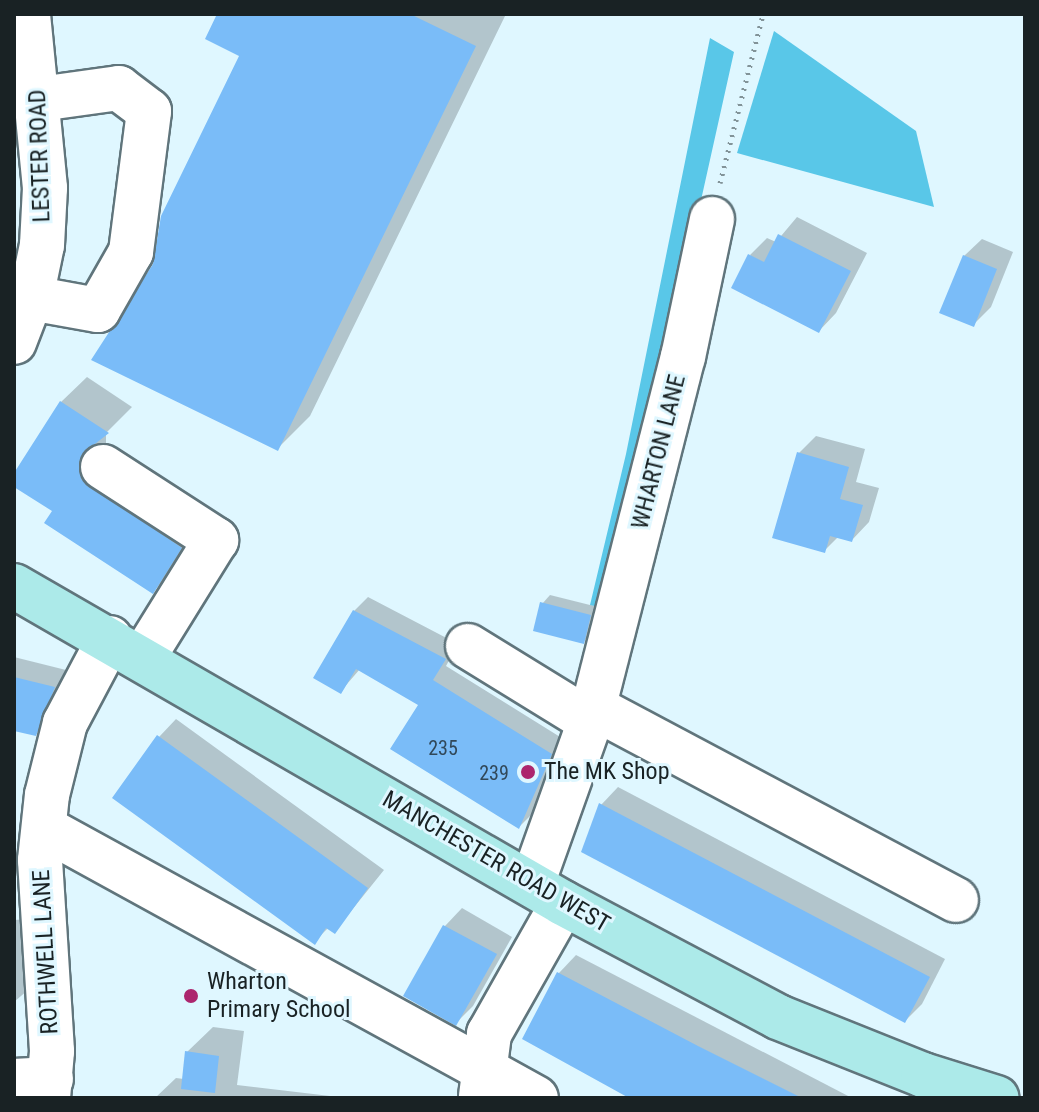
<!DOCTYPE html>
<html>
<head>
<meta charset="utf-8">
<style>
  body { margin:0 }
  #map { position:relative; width:1039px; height:1112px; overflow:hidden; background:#dff7ff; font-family:"Roboto Condensed",sans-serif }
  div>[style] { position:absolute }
  .forest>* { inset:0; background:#59c7e8 }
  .shadow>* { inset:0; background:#0003 }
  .building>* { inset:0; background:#7abcf8 }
  .path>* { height:5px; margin-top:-2.5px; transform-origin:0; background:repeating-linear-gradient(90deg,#829398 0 2px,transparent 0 8px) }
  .roads { filter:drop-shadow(2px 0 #60757c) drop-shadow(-2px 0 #60757c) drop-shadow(0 2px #60757c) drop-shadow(0 -2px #60757c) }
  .minor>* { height:44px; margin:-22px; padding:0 22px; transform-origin:22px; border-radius:22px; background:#fff }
  .major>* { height:44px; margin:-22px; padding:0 22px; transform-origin:22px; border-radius:22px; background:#aceae9 }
  .dots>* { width:22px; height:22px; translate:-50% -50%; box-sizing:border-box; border:4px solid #dff7ff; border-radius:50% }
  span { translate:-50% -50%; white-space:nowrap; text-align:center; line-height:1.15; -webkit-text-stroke:6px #dff7ff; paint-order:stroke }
  .number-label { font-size:20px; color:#314859 }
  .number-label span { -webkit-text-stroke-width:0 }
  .street-label { font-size:24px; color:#192224 }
  .poi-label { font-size:24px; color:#192224 }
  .left { translate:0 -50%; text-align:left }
  .frame { position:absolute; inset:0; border:16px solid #192224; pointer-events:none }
</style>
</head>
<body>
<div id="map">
  <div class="forest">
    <div style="clip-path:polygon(774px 31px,916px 131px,934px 207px,737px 153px)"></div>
    <div style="clip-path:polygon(710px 38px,734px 52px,655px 407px,599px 607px,590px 605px,626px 454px)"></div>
  </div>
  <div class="shadow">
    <div style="clip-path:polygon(219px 14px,506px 14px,310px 416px,278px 448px,155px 265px,242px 55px)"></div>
    <div style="clip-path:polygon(797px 217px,867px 253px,836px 313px,819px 331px,750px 255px,767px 238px,776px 242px)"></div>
    <div style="clip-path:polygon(982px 239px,1013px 252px,991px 307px,973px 325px,964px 256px)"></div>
    <div style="clip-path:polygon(87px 377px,132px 407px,106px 433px,106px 453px,206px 522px,178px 566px,153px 591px,54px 511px,14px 484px,14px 476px,61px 402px)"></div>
    <div style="clip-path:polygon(816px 436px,865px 449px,856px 482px,879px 488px,869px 522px,852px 540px,839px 536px,824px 551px,799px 453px)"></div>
    <div style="clip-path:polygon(550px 595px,598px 607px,592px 633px,583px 642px,542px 604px)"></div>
    <div style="clip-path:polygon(368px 597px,458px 644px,446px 666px,565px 740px,533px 813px,519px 827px,421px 705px,360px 669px,341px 691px,354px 611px)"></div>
    <div style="clip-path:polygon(14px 657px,70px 671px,52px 717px,35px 734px,14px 729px)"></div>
    <div style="clip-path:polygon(176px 719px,384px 870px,335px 931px,329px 927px,314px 942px,159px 737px)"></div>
    <div style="clip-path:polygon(618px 787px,945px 959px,922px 1004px,905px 1021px,601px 805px)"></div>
    <div style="clip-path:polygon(462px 908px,512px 937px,473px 1006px,456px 1023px,406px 996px,445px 926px)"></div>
    <div style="clip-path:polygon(30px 919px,35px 984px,14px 1002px,14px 920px)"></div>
    <div style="clip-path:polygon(576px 955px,852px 1098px,639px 1098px,525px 1038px,559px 973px)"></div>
    <div style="clip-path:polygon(213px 1027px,244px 1031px,237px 1085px,347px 1098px,155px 1098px,176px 1078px,184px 1079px,187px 1052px)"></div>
  </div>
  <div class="building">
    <div style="clip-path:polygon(217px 14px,410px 14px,476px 46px,278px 451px,91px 360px,153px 264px,161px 216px,239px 56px,205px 39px)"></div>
    <div style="clip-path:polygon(778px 234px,851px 271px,819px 333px,731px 288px,748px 254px,764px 262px)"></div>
    <div style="clip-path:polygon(963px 255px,997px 269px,974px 327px,939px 313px)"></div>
    <div style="clip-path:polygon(60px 401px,109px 433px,82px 454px,81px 479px,182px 548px,153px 594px,44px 523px,52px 511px,14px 487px,14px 473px)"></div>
    <div style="clip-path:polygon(797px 452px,849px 467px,840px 499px,863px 505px,852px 542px,830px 536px,825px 553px,772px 538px)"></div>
    <div style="clip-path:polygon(540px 602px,591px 615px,584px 644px,533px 631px)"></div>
    <div style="clip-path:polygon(353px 610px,446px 659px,433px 680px,552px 754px,519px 829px,390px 749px,418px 705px,356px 669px,341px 694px,313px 678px)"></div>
    <div style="clip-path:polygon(14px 677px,55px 687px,36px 736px,14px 731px)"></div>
    <div style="clip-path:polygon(157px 735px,368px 888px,335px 934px,326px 928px,315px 945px,112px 798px)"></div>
    <div style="clip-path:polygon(599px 803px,930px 977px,905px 1023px,581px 852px)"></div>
    <div style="clip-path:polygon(443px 925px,497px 954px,456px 1026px,403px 996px)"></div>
    <div style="clip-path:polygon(557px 972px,698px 1046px,802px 1098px,629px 1098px,522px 1039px)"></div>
    <div style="clip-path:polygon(185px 1051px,219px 1056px,215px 1093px,181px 1089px)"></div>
  </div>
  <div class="path">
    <div style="left:720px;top:183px;width:174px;rotate:-75.7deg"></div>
  </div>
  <div class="roads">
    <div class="minor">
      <div style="left:31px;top:298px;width:68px;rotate:10.2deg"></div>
      <div style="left:98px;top:310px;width:67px;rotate:-60.4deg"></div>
      <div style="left:131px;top:252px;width:142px;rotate:-82.7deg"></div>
      <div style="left:149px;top:111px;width:38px;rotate:-143deg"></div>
      <div style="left:119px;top:88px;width:80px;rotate:172.1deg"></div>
      <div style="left:14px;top:342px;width:47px;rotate:-68.9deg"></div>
      <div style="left:31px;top:298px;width:54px;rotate:-78.3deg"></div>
      <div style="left:42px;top:245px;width:57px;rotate:-87deg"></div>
      <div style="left:45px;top:188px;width:175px;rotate:-95.6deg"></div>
      <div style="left:103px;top:467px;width:135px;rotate:32.9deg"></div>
      <div style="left:216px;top:540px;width:137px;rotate:121.8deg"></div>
      <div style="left:468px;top:646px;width:143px;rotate:31.6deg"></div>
      <div style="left:593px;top:707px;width:411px;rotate:28deg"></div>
      <div style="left:44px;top:828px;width:561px;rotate:28.76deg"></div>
      <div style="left:532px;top:884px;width:173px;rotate:-70.4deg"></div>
      <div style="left:590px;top:721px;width:376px;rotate:-75.7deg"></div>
      <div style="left:683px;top:357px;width:141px;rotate:-78.1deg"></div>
      <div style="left:14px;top:1081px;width:37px;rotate:-3deg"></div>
      <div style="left:481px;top:1096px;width:63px;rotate:-82.6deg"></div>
      <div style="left:489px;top:1034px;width:150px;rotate:-60.5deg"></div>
      <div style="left:48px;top:1098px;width:47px;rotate:-85.1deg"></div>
      <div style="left:52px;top:1051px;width:191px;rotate:-93.6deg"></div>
      <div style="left:40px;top:860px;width:65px;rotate:-83.9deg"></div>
      <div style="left:47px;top:795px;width:74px;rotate:-76deg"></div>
      <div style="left:65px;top:723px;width:96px;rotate:-62.1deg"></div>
    </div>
    <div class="major">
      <div style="left:14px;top:586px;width:634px;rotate:30deg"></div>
      <div style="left:563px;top:903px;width:243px;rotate:27.9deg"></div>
      <div style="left:778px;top:1017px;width:156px;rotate:21.8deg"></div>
      <div style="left:923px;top:1075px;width:77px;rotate:17.3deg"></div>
    </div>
  </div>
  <div class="dots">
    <div style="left:528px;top:772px;background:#ac266e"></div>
    <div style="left:191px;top:996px;background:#ac266e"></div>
  </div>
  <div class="number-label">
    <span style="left:443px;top:748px">235</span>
    <span style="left:494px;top:773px">239</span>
  </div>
  <div class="street-label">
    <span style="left:40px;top:156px;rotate:-92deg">LESTER ROAD</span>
    <span style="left:659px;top:452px;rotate:-76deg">WHARTON LANE</span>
    <span style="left:496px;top:862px;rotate:30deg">MANCHESTER ROAD WEST</span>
    <span style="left:46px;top:952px;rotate:-93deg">ROTHWELL LANE</span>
  </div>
  <div class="poi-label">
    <span class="left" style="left:544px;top:772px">The MK Shop</span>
    <span class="left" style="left:207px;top:996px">Wharton<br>Primary School</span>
  </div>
  <div class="frame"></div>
</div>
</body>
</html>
